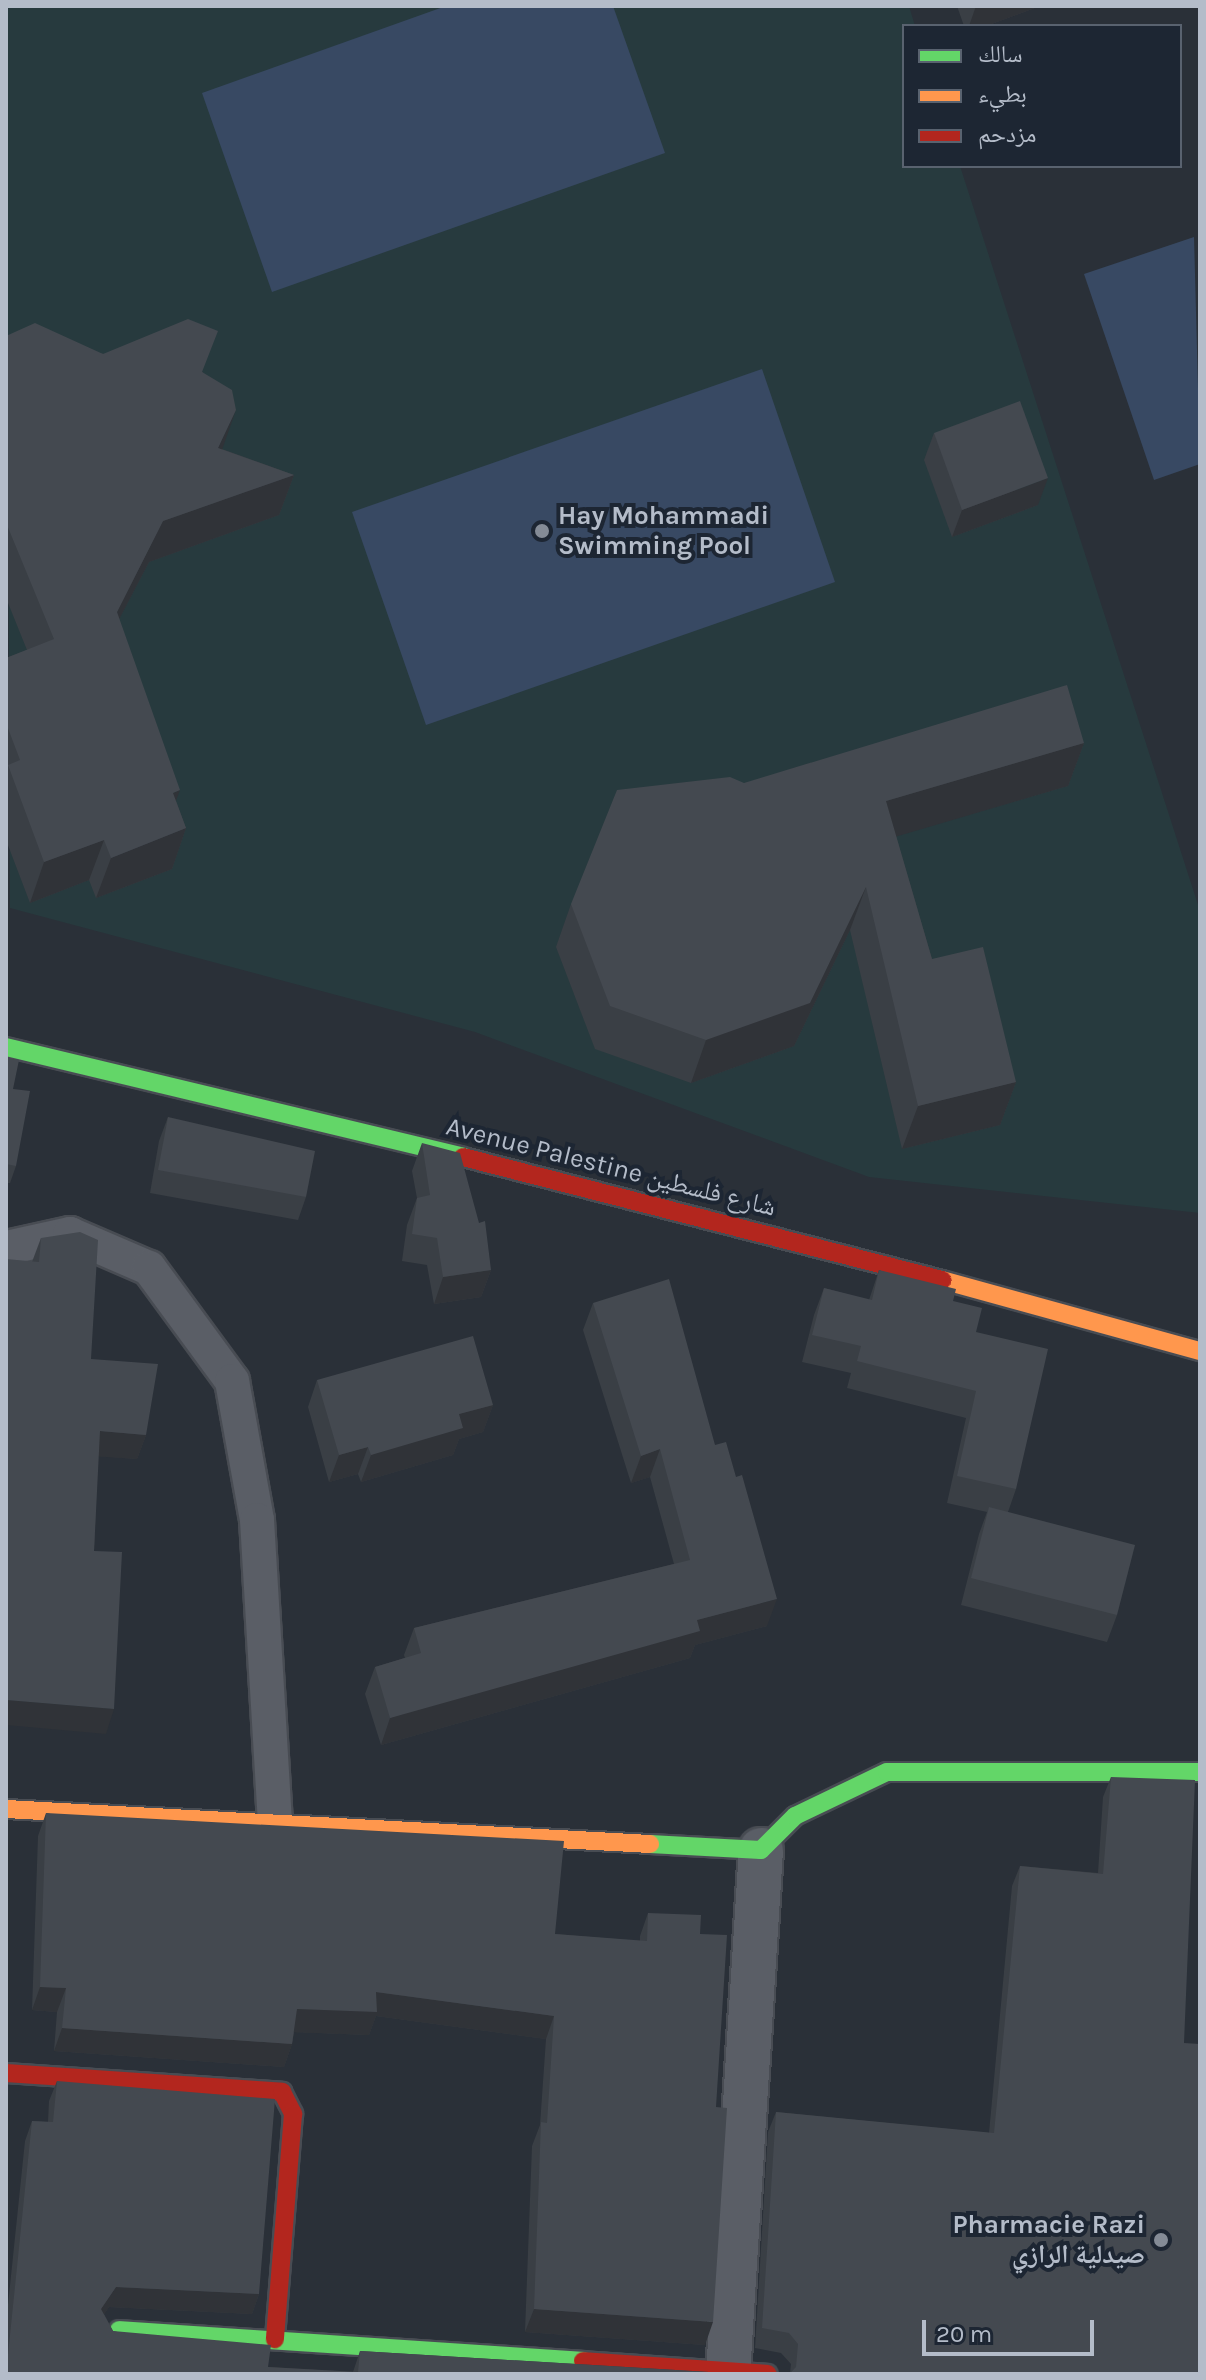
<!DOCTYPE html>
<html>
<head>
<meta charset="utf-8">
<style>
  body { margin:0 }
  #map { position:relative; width:1206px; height:2380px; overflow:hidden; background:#2a3038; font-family:Karla,"Noto Naskh Arabic",sans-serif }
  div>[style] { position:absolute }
  .green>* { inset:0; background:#273a3e }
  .water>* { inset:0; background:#384963 }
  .roads { filter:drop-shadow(2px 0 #484c53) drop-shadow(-2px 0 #484c53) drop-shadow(0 2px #484c53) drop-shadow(0 -2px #484c53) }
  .lane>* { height:34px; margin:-17px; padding:0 17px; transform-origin:17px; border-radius:17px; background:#5a5e66 }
  .street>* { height:44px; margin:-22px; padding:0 22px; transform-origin:22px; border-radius:22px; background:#5a5e66 }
  .fast>* { height:18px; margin:-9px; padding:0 9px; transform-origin:9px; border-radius:9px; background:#63d668 }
  .slow>* { height:18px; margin:-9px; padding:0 9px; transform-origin:9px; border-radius:9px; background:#ff974d }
  .jam>* { height:18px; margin:-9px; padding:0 9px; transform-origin:9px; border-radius:9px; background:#b3261e }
  .wall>* { inset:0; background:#3a3f45 }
  .shaded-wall>* { inset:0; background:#303338 }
  .building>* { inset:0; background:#444950 }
  .dots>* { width:22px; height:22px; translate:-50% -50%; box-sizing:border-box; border:4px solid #1d2633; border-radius:50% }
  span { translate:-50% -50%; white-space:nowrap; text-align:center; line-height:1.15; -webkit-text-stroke:8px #1d2633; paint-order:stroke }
  .poi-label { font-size:26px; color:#b4bcc9; font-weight:700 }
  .left { translate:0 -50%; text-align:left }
  .right { translate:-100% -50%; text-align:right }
  .street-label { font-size:26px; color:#b4bcc9 }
  .frame { position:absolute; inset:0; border:8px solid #b4bcc9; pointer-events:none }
  .legend { position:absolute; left:902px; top:24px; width:280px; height:144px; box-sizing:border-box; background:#1d2633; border:2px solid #59626f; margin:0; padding:10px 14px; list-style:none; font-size:24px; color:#b4bcc9 }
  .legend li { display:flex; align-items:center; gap:16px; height:40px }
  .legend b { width:40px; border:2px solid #59626f }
  .scale { position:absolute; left:922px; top:2320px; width:172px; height:36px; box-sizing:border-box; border:4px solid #b4bcc9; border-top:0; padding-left:10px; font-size:24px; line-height:28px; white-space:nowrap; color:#b4bcc9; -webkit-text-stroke:6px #1d2633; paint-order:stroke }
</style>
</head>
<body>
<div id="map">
  <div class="green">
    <div style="clip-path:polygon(6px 6px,909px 6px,915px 26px,904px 26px,904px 166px,960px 166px,1200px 911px,1200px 1213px,869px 1177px,475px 1032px,10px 908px)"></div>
  </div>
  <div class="water">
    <div style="clip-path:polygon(446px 6px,613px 6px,665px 153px,272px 292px,202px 93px)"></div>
    <div style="clip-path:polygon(1194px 237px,1200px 464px,1154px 480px,1084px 274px)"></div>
    <div style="clip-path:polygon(762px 369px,835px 582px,426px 725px,352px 512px)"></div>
  </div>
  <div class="roads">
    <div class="lane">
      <div style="left:6px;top:1248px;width:66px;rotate:-12.3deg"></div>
      <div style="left:70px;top:1234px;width:86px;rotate:23.3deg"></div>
      <div style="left:149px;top:1268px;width:140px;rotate:53.7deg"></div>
      <div style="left:232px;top:1381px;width:141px;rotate:79.8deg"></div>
      <div style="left:257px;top:1520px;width:306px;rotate:86.6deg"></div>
    </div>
    <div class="street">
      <div style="left:728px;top:2374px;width:525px;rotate:-86.4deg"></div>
    </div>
    <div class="fast">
      <div style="left:6px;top:1047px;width:470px;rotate:13.5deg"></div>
      <div style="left:650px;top:1844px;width:111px;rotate:3.1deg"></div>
      <div style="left:761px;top:1850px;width:48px;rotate:-45deg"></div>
      <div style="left:795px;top:1816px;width:102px;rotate:-25.6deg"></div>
      <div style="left:887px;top:1772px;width:313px"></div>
      <div style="left:119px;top:2330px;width:465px;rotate:3.8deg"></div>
    </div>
    <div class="slow">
      <div style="left:942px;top:1280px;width:268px;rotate:15.4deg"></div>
      <div style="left:6px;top:1809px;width:645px;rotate:3.11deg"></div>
    </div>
    <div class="jam">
      <div style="left:463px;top:1157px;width:495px;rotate:14.4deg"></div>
      <div style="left:6px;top:2073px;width:277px;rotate:3.9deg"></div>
      <div style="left:282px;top:2092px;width:25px;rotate:63deg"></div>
      <div style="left:293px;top:2114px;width:226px;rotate:94.6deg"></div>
      <div style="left:583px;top:2361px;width:185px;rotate:4deg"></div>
    </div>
  </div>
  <div class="wall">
    <div style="clip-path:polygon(957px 6px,1040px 6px,986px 26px,964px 26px)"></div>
    <div style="clip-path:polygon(6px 336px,203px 372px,222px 449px,294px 475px,279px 515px,149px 562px,119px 619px,176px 801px,186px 828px,172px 869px,96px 898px,89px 880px,30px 903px,6px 840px,6px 658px,27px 650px,6px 598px)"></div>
    <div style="clip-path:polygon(934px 433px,1038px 505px,952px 537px,924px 460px)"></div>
    <div style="clip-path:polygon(1084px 743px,1068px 786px,896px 836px,932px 959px,1016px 1082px,1000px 1125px,902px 1149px,850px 930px,794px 1046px,691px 1083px,595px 1049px,556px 947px,571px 904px,744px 783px)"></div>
    <div style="clip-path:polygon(6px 1058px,13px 1089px,16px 1166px,10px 1183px,6px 1183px)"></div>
    <div style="clip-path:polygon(168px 1117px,306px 1197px,298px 1220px,150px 1193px,159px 1141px)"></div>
    <div style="clip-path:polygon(422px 1143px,491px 1270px,481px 1297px,434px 1304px,427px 1265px,402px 1261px,407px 1225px,417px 1198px,412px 1171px)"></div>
    <div style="clip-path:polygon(41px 1238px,91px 1359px,146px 1435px,137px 1459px,98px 1456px,94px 1551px,106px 1734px,32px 1262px)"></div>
    <div style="clip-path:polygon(879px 1270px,953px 1301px,976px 1332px,1016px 1489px,1008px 1512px,1117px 1615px,1107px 1642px,961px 1605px,979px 1534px,987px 1512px,947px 1503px,966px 1418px,847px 1388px,851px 1373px,802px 1362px,814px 1315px,824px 1288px,869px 1300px)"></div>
    <div style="clip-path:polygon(593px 1303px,715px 1445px,767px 1626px,695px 1645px,690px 1658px,381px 1745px,365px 1694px,375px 1667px,405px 1658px,404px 1655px,414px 1628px,674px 1564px,650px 1477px,631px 1483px,583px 1330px)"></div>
    <div style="clip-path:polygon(317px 1380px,493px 1405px,483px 1432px,459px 1439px,453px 1455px,361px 1482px,358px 1474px,329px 1482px,308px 1407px)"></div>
    <div style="clip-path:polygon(1111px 1777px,1184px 2043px,790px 2373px,791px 2364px,781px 2353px,755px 2348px,768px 2132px,776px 2112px,989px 2133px,1012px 1886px,1020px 1866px,1098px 1873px,1103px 1797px)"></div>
    <div style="clip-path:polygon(46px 1813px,555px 1934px,640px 1941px,640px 1936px,648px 1913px,700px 1934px,716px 2107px,705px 2345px,525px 2332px,532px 2146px,540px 2125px,546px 2039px,376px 2016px,369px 2035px,294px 2032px,292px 2044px,284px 2067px,54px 2051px,57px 2012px,32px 2010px,38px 1836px)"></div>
    <div style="clip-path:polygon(57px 2081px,259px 2294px,252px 2314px,109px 2307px,104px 2314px,113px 2331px,268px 2367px,353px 2372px,360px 2351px,742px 2374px,6px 2374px,6px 2324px,25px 2141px,32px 2121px,48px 2122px,49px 2101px)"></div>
  </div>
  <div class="shaded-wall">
    <div style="clip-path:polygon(976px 6px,1040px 6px,986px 26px,969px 26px)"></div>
    <div style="clip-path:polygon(236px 410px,222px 450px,218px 448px)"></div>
    <div style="clip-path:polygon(294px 475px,279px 515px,149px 562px,102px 652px,117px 612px,163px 521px)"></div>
    <div style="clip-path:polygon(1048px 478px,1038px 505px,952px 537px,962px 510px)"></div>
    <div style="clip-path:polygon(1084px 743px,1068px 786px,871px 844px,886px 801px)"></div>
    <div style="clip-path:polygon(180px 790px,165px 830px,173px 793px)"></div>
    <div style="clip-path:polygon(186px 828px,172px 869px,96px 898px,111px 858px)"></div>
    <div style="clip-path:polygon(104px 840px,89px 880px,30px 903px,44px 862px)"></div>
    <div style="clip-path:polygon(866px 887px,850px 930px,794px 1046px,691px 1083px,706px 1040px)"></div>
    <div style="clip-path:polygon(1016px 1082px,1000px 1125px,902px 1149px,918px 1106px)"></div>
    <div style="clip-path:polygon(491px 1270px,481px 1297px,434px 1304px,443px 1277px)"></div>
    <div style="clip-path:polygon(493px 1405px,483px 1432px,459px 1439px,453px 1455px,361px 1482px,371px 1455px,459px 1414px)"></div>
    <div style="clip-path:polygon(100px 1431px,146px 1435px,137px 1459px,91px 1456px)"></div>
    <div style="clip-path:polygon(368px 1447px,358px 1474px,329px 1482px,339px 1455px)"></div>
    <div style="clip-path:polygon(660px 1449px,650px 1477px,631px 1483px,641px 1456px)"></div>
    <div style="clip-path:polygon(777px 1599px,767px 1626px,695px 1645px,690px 1658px,381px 1745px,390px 1718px,697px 1620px)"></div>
    <div style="clip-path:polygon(6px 1700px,114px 1709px,106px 1734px,6px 1725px)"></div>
    <div style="clip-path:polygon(40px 1987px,66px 1988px,57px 2012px,32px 2010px)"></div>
    <div style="clip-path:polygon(376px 1992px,554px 2016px,546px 2039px,376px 2016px,369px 2035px,288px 2032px,297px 2009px)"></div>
    <div style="clip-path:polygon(62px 2028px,292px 2044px,284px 2067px,54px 2051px)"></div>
    <div style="clip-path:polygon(116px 2287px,259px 2294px,252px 2314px,109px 2307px,94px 2329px,101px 2309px)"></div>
    <div style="clip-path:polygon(534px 2309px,713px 2322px,705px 2345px,525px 2332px)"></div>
  </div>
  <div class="building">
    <div style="clip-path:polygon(188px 319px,218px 331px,202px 372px,232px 390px,236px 410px,218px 448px,294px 475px,163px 521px,117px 612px,180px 790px,173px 793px,186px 828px,111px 858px,104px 840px,44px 862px,8px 765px,20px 760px,6px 723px,6px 658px,54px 639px,7px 525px,6px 525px,6px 336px,35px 323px,103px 354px)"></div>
    <div style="clip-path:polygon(1020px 401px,1048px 478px,962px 510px,934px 433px)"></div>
    <div style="clip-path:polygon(1067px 685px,1084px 743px,886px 801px,932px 959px,983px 947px,1016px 1082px,918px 1106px,866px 887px,810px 1003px,706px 1040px,610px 1006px,571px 904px,617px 790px,730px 777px,744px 783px)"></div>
    <div style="clip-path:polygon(6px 1058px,19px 1060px,13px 1089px,30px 1091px,16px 1166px,6px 1164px)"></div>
    <div style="clip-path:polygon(168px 1117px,315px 1151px,306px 1197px,158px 1170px)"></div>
    <div style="clip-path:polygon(422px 1143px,460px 1153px,479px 1223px,485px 1221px,491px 1270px,443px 1277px,437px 1238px,412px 1234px,417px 1198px,430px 1195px)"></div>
    <div style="clip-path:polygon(80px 1232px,98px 1240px,91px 1359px,158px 1364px,146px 1435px,100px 1431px,94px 1551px,122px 1552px,114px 1709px,6px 1700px,6px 1259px,39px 1262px,41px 1238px)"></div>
    <div style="clip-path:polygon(879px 1270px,956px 1289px,953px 1301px,982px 1308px,976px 1332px,1048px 1349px,1016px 1489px,957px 1476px,976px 1391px,857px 1361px,861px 1346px,812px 1335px,824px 1288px,872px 1300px)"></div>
    <div style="clip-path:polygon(669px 1279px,715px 1445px,726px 1442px,736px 1477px,742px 1475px,777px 1599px,697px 1620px,700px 1631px,390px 1718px,375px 1667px,421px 1653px,414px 1628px,690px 1560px,660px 1449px,641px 1456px,593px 1303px)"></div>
    <div style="clip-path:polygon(473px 1336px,493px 1405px,459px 1414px,463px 1428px,371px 1455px,368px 1447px,339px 1455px,317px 1380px)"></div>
    <div style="clip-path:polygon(989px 1507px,1135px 1545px,1117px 1615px,971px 1578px)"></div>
    <div style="clip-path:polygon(1111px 1777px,1195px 1780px,1184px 2043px,1200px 2044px,1200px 2374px,789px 2374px,796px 2367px,798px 2344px,789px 2333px,762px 2328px,776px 2112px,994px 2133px,1020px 1866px,1103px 1874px)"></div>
    <div style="clip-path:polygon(46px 1813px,564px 1841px,555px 1934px,647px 1941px,648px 1913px,701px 1915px,700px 1934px,727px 1935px,716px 2107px,727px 2108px,713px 2322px,534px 2309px,541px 2122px,547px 2123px,554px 2016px,376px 1992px,377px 2012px,297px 2009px,292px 2044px,62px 2028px,66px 1988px,40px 1987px)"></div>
    <div style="clip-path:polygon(57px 2081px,275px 2099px,259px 2294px,116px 2287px,101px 2309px,113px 2331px,271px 2345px,268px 2367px,358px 2372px,360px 2351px,742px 2374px,6px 2374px,32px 2121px,53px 2122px)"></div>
  </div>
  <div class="dots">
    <div style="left:542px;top:531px;background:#848b96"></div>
    <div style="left:1161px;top:2240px;background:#848b96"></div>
  </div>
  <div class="poi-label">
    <span class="left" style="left:558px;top:531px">Hay Mohammadi<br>Swimming Pool</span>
    <span class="right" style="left:1145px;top:2240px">Pharmacie Razi<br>صيدلية الرازي</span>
  </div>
  <div class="street-label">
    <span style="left:611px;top:1167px;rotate:14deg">Avenue Palestine شارع فلسطين</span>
  </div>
  <div class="frame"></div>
  <ul class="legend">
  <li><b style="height:10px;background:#63d668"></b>سالك</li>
  <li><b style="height:10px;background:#ff974d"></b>بطيء</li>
  <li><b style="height:10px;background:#b3261e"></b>مزدحم</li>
  </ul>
  <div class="scale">20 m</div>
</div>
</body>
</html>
